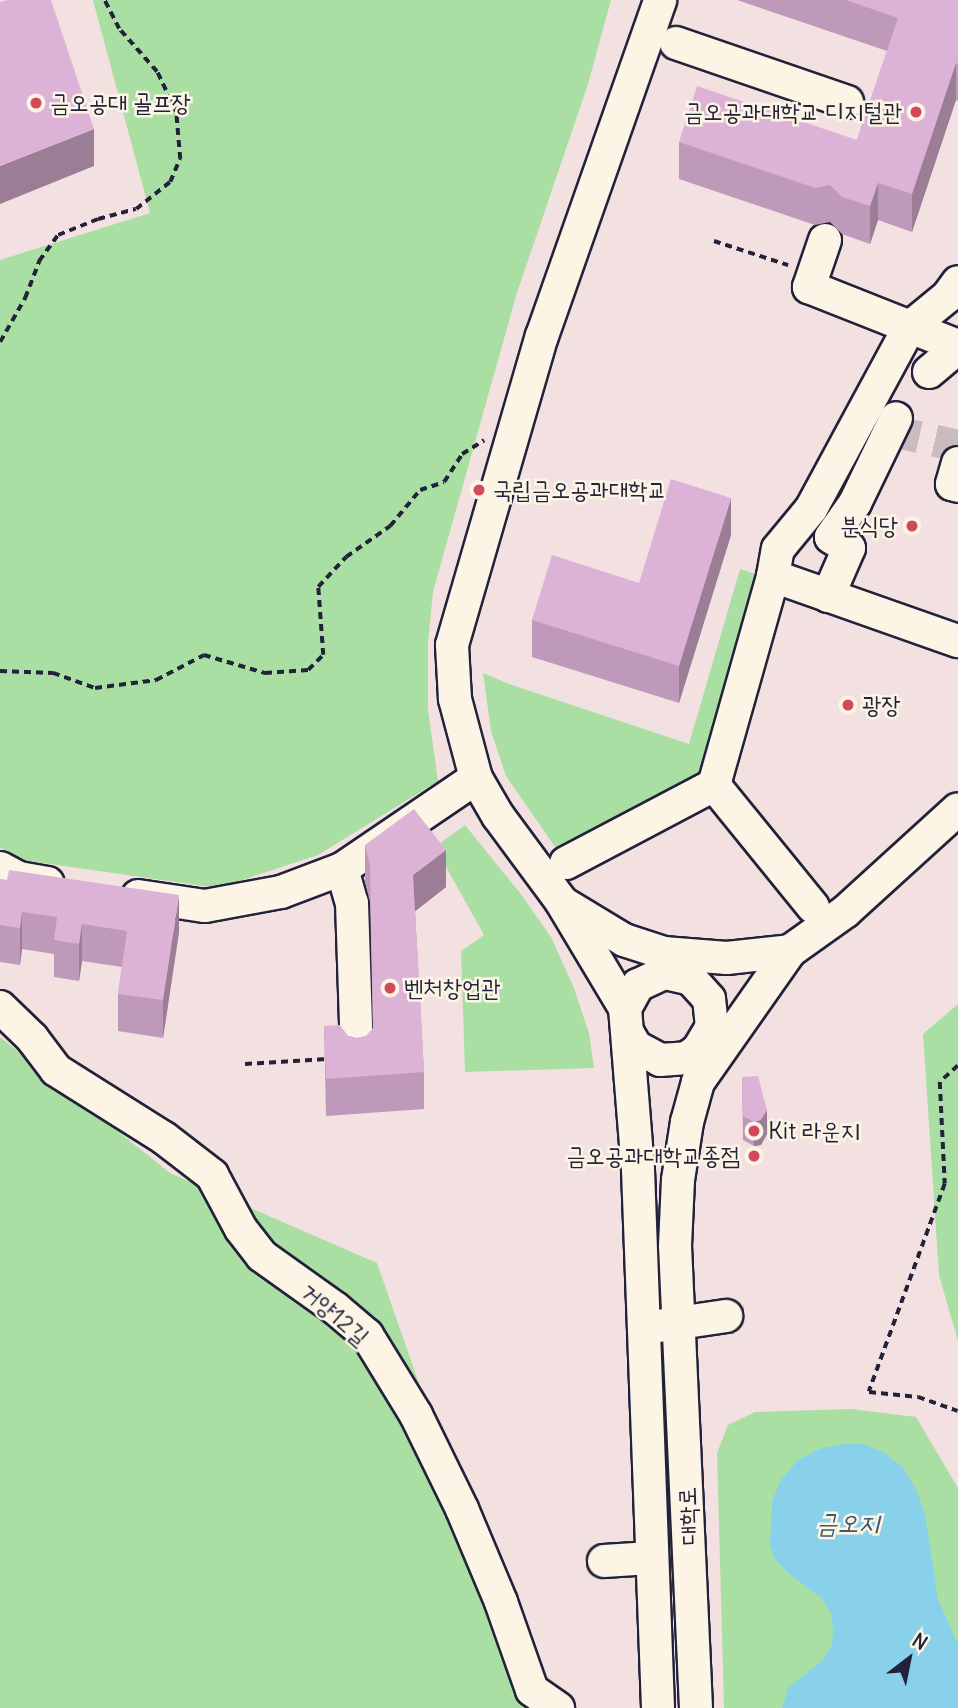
<!DOCTYPE html>
<html>
<head>
<meta charset="utf-8">
<style>
  body { margin:0 }
  #map { position:relative; width:958px; height:1708px; overflow:hidden; background:#f3e1e1; font-family:Delius,"Poor Story",sans-serif }
  div>[style] { position:absolute }
  .green>* { inset:0; background:#a9dfa2 }
  .water>* { inset:0; background:#89d1ea }
  .minor-tunnel>* { height:32px; margin-top:-16px; transform-origin:0; background:repeating-linear-gradient(90deg,#c9bbc0 0 32px,transparent 0 48px) }
  .path>* { height:3.5px; margin-top:-1.75px; transform-origin:0; background:repeating-linear-gradient(90deg,#22223b 0 7px,transparent 0 12px) }
  .roads { filter:drop-shadow(2px 0 #22223b) drop-shadow(-2px 0 #22223b) drop-shadow(0 2px #22223b) drop-shadow(0 -2px #22223b) }
  .minor>* { height:32px; margin:-16px; padding:0 16px; transform-origin:16px; border-radius:16px; background:#fcf5e5 }
  .wall>* { inset:0; background:#be99b9 }
  .shaded-wall>* { inset:0; background:#9b7d96 }
  .building>* { inset:0; background:#ddb2d7 }
  .dots>* { width:19px; height:19px; translate:-50% -50%; box-sizing:border-box; border:4px solid #fcf5e5; border-radius:50% }
  span { translate:-50% -50%; white-space:nowrap; text-align:center; line-height:1.15; -webkit-text-stroke:5px #fcf5e5; paint-order:stroke }
  .poi-label { font-size:24px; color:#22223b }
  .left { translate:0 -50%; text-align:left }
  .right { translate:-100% -50%; text-align:right }
  .street-label { font-size:24px; color:#22223b }
  .water-label { font-size:26px; color:#415770; font-style:italic }
  .north { position:absolute; left:874px; top:1624px; width:70px; height:70px; -webkit-text-stroke:5px #fcf5e5; paint-order:stroke; rotate:32deg; font-size:19px; font-weight:700; line-height:28px; text-align:center; color:#22223b }
  .north::after { content:''; display:block; margin:auto; width:24px; height:32px; background:#22223b; clip-path:polygon(50% 0,100% 100%,50% 72%,0 100%) }
</style>
</head>
<body>
<div id="map">
  <div class="green">
    <div style="clip-path:polygon(93px 0,611px 0,588px 84px,516px 296px,433px 592px,428px 643px,428px 709px,438px 781px,318px 855px,218px 888px,15px 859px,0 847px,0 260px,150px 213px)"></div>
    <div style="clip-path:polygon(740px 569px,771px 579px,708px 782px,560px 854px,506px 776px,491px 731px,483px 673px,509px 684px,689px 744px)"></div>
    <div style="clip-path:polygon(465px 825px,520px 893px,551px 937px,574px 988px,589px 1033px,594px 1068px,465px 1072px,461px 951px,484px 935px,435px 847px)"></div>
    <div style="clip-path:polygon(958px 1004px,958px 1341px,939px 1275px,923px 1034px)"></div>
    <div style="clip-path:polygon(0 1037px,170px 1173px,377px 1263px,532px 1708px,0 1708px)"></div>
    <div style="clip-path:polygon(851px 1409px,916px 1417px,958px 1488px,958px 1708px,724px 1708px,717px 1453px,728px 1425px,755px 1412px)"></div>
  </div>
  <div class="water">
    <div style="clip-path:polygon(845px 1444px,863px 1444px,885px 1453px,904px 1469px,916px 1489px,925px 1515px,938px 1599px,958px 1645px,958px 1708px,782px 1708px,788px 1688px,823px 1660px,832px 1645px,833px 1629px,831px 1613px,821px 1598px,788px 1573px,775px 1559px,770px 1545px,772px 1501px,781px 1480px,798px 1460px,822px 1448px)"></div>
  </div>
  <div class="minor-tunnel">
    <div style="left:888px;top:430px;width:72px;rotate:12.9deg"></div>
  </div>
  <div class="path">
    <div style="left:714px;top:241px;width:78px;rotate:18deg"></div>
    <div style="left:0;top:342px;width:51px;rotate:-60.4deg"></div>
    <div style="left:25px;top:298px;width:40px;rotate:-69deg"></div>
    <div style="left:39px;top:261px;width:32px;rotate:-54deg"></div>
    <div style="left:58px;top:235px;width:43px;rotate:-21.8deg"></div>
    <div style="left:98px;top:219px;width:39px;rotate:-15deg"></div>
    <div style="left:136px;top:209px;width:43px;rotate:-38.5deg"></div>
    <div style="left:170px;top:182px;width:25px;rotate:-67deg"></div>
    <div style="left:180px;top:159px;width:47px;rotate:-94.9deg"></div>
    <div style="left:176px;top:112px;width:44px;rotate:-115.4deg"></div>
    <div style="left:157px;top:72px;width:57px;rotate:-131.5deg"></div>
    <div style="left:119px;top:29px;width:33px;rotate:-117deg"></div>
    <div style="left:0;top:671px;width:53px;rotate:2.2deg"></div>
    <div style="left:53px;top:673px;width:45px;rotate:19.7deg"></div>
    <div style="left:95px;top:688px;width:62px;rotate:-7.5deg"></div>
    <div style="left:156px;top:680px;width:54px;rotate:-27.5deg"></div>
    <div style="left:204px;top:655px;width:64px;rotate:16.4deg"></div>
    <div style="left:265px;top:673px;width:43px;rotate:-4deg"></div>
    <div style="left:308px;top:670px;width:21px;rotate:-45deg"></div>
    <div style="left:323px;top:655px;width:68px;rotate:-94.2deg"></div>
    <div style="left:318px;top:587px;width:41px;rotate:-47deg"></div>
    <div style="left:346px;top:557px;width:54px;rotate:-35.2deg"></div>
    <div style="left:390px;top:526px;width:47px;rotate:-50.2deg"></div>
    <div style="left:420px;top:490px;width:25px;rotate:-18deg"></div>
    <div style="left:444px;top:482px;width:33px;rotate:-57deg"></div>
    <div style="left:462px;top:454px;width:26px;rotate:-32deg"></div>
    <div style="left:245px;top:1064px;width:82px;rotate:-3.5deg"></div>
    <div style="left:958px;top:1066px;width:24px;rotate:138deg"></div>
    <div style="left:940px;top:1082px;width:102px;rotate:87.2deg"></div>
    <div style="left:945px;top:1184px;width:221px;rotate:110.1deg"></div>
    <div style="left:869px;top:1392px;width:49px;rotate:5.8deg"></div>
    <div style="left:918px;top:1397px;width:42px;rotate:19.3deg"></div>
  </div>
  <div class="roads">
    <div class="minor">
      <div style="left:676px;top:43px;width:181px;rotate:19deg"></div>
      <div style="left:825px;top:240px;width:50px;rotate:108.8deg"></div>
      <div style="left:809px;top:287px;width:160px;rotate:21.6deg"></div>
      <div style="left:929px;top:372px;width:38px;rotate:-40deg"></div>
      <div style="left:958px;top:463px;width:22px;rotate:106deg"></div>
      <div style="left:952px;top:484px;width:6px;rotate:18deg"></div>
      <div style="left:773px;top:576px;width:196px;rotate:19.4deg"></div>
      <div style="left:828px;top:596px;width:52px;rotate:-66.4deg"></div>
      <div style="left:849px;top:548px;width:21px;rotate:-149deg"></div>
      <div style="left:831px;top:537px;width:42px;rotate:-54.8deg"></div>
      <div style="left:855px;top:503px;width:94px;rotate:-64.2deg"></div>
      <div style="left:714px;top:785px;width:157px;rotate:50.9deg"></div>
      <div style="left:566px;top:863px;width:167px;rotate:-27.8deg"></div>
      <div style="left:714px;top:785px;width:217px;rotate:-74.2deg"></div>
      <div style="left:773px;top:576px;width:27px;rotate:-80deg"></div>
      <div style="left:778px;top:549px;width:52px;rotate:-50.5deg"></div>
      <div style="left:811px;top:509px;width:206px;rotate:-61.6deg"></div>
      <div style="left:909px;top:328px;width:50px;rotate:-39.4deg"></div>
      <div style="left:948px;top:296px;width:17px;rotate:-54deg"></div>
      <div style="left:0;top:868px;width:21px;rotate:28deg"></div>
      <div style="left:19px;top:878px;width:29px;rotate:10deg"></div>
      <div style="left:342px;top:869px;width:35px;rotate:74deg"></div>
      <div style="left:352px;top:903px;width:154px;rotate:88.1deg"></div>
      <div style="left:138px;top:896px;width:68px;rotate:8.5deg"></div>
      <div style="left:205px;top:906px;width:77px;rotate:-10.4deg"></div>
      <div style="left:281px;top:892px;width:65px;rotate:-20.7deg"></div>
      <div style="left:342px;top:869px;width:162px;rotate:-34.2deg"></div>
      <div style="left:566px;top:905px;width:68px;rotate:31.1deg"></div>
      <div style="left:624px;top:940px;width:42px;rotate:18deg"></div>
      <div style="left:664px;top:953px;width:63px;rotate:4.5deg"></div>
      <div style="left:727px;top:958px;width:63px;rotate:-6.3deg"></div>
      <div style="left:0;top:1007px;width:45px;rotate:44.1deg"></div>
      <div style="left:32px;top:1038px;width:40px;rotate:53deg"></div>
      <div style="left:56px;top:1070px;width:128px;rotate:32.2deg"></div>
      <div style="left:164px;top:1138px;width:61px;rotate:37.6deg"></div>
      <div style="left:212px;top:1175px;width:61px;rotate:61.8deg"></div>
      <div style="left:241px;top:1229px;width:34px;rotate:52deg"></div>
      <div style="left:262px;top:1256px;width:90px;rotate:35.5deg"></div>
      <div style="left:335px;top:1308px;width:42px;rotate:40.2deg"></div>
      <div style="left:367px;top:1335px;width:94px;rotate:58.5deg"></div>
      <div style="left:416px;top:1415px;width:105px;rotate:63.9deg"></div>
      <div style="left:462px;top:1509px;width:101px;rotate:67.2deg"></div>
      <div style="left:501px;top:1602px;width:93px;rotate:70.6deg"></div>
      <div style="left:532px;top:1690px;width:32px;rotate:35deg"></div>
      <div style="left:625px;top:1008px;width:125px;rotate:-120.9deg"></div>
      <div style="left:561px;top:901px;width:106px;rotate:-126.5deg"></div>
      <div style="left:498px;top:816px;width:44px;rotate:-120.1deg"></div>
      <div style="left:476px;top:778px;width:82px;rotate:-104.9deg"></div>
      <div style="left:455px;top:699px;width:54px;rotate:-93.2deg"></div>
      <div style="left:452px;top:645px;width:322px;rotate:-73.8deg"></div>
      <div style="left:542px;top:336px;width:356px;rotate:-70.6deg"></div>
      <div style="left:629px;top:1035px;width:14px;rotate:60deg"></div>
      <div style="left:636px;top:1047px;width:27px;rotate:28deg"></div>
      <div style="left:660px;top:1060px;width:27px;rotate:-4deg"></div>
      <div style="left:687px;top:1058px;width:14px;rotate:-36deg"></div>
      <div style="left:698px;top:1050px;width:27px;rotate:-59deg"></div>
      <div style="left:712px;top:1027px;width:28px;rotate:-96deg"></div>
      <div style="left:709px;top:999px;width:27px;rotate:-132deg"></div>
      <div style="left:691px;top:979px;width:28px;rotate:-167deg"></div>
      <div style="left:664px;top:973px;width:29px;rotate:155deg"></div>
      <div style="left:638px;top:985px;width:26px;rotate:119deg"></div>
      <div style="left:625px;top:1008px;width:163px;rotate:85.4deg"></div>
      <div style="left:638px;top:1170px;width:538px;rotate:87.87deg"></div>
      <div style="left:658px;top:1326px;width:69px;rotate:-8.4deg"></div>
      <div style="left:604px;top:1561px;width:47px;rotate:-3.7deg"></div>
      <div style="left:696px;top:1708px;width:462px;rotate:-92.6deg"></div>
      <div style="left:675px;top:1246px;width:66px;rotate:-87.4deg"></div>
      <div style="left:678px;top:1180px;width:59px;rotate:-81.2deg"></div>
      <div style="left:687px;top:1122px;width:41px;rotate:-74.6deg"></div>
      <div style="left:698px;top:1082px;width:160px;rotate:-54.9deg"></div>
      <div style="left:790px;top:951px;width:69px;rotate:-35.5deg"></div>
      <div style="left:846px;top:911px;width:151px;rotate:-42.3deg"></div>
    </div>
  </div>
  <div class="wall">
    <div style="clip-path:polygon(737px 0,958px 0,958px 101px,956px 100px,912px 232px,878px 220px,870px 244px,842px 234px,830px 222px,815px 225px,679px 179px,679px 142px,857px 140px,887px 51px)"></div>
    <div style="clip-path:polygon(731px 535px,679px 703px,532px 657px,532px 620px,639px 583px)"></div>
    <div style="clip-path:polygon(365px 845px,446px 887px,415px 911px,424px 1072px,424px 1109px,326px 1116px,324px 1026px,348px 1036px,357px 1038px,366px 1036px,373px 1029px,370px 902px,365px 882px)"></div>
    <div style="clip-path:polygon(0 879px,179px 932px,163px 1038px,118px 1031px,118px 994px,122px 967px,82px 961px,79px 981px,54px 977px,54px 954px,22px 949px,20px 965px,0 962px)"></div>
    <div style="clip-path:polygon(742px 1077px,767px 1134px,761px 1145px,754px 1146px,743px 1140px)"></div>
  </div>
  <div class="shaded-wall">
    <div style="clip-path:polygon(956px 63px,956px 100px,912px 232px,912px 194px)"></div>
    <div style="clip-path:polygon(94px 129px,94px 166px,0 204px,0 166px)"></div>
    <div style="clip-path:polygon(878px 183px,878px 220px,870px 244px,870px 206px)"></div>
    <div style="clip-path:polygon(731px 498px,731px 535px,679px 703px,679px 666px)"></div>
    <div style="clip-path:polygon(446px 850px,446px 887px,413px 913px,413px 875px)"></div>
    <div style="clip-path:polygon(179px 895px,179px 932px,163px 1038px,163px 1000px)"></div>
    <div style="clip-path:polygon(22px 912px,22px 949px,20px 965px,20px 928px)"></div>
    <div style="clip-path:polygon(82px 924px,82px 961px,79px 981px,79px 944px)"></div>
    <div style="clip-path:polygon(767px 1110px,767px 1134px,761px 1145px,754px 1146px,754px 1122px)"></div>
  </div>
  <div class="building">
    <div style="clip-path:polygon(8px 0,51px 0,94px 129px,0 166px,0 2px)"></div>
    <div style="clip-path:polygon(846px 0,958px 0,958px 64px,956px 63px,912px 194px,878px 183px,870px 206px,842px 197px,830px 185px,815px 188px,679px 142px,697px 86px,857px 140px,898px 18px)"></div>
    <div style="clip-path:polygon(671px 479px,731px 498px,679px 666px,532px 620px,552px 555px,639px 583px)"></div>
    <div style="clip-path:polygon(414px 809px,446px 850px,413px 875px,424px 1072px,326px 1079px,324px 1026px,340px 1025px,348px 1036px,357px 1038px,366px 1036px,373px 1028px,370px 865px,365px 845px)"></div>
    <div style="clip-path:polygon(9px 870px,179px 895px,163px 1000px,118px 994px,127px 931px,82px 924px,79px 944px,54px 940px,57px 917px,22px 912px,20px 928px,0 925px,0 879px,7px 880px)"></div>
    <div style="clip-path:polygon(758px 1076px,767px 1110px,761px 1120px,754px 1122px,743px 1116px,742px 1077px)"></div>
  </div>
  <div class="dots">
    <div style="left:36px;top:103px;background:#d1495b"></div>
    <div style="left:916px;top:112px;background:#d1495b"></div>
    <div style="left:479px;top:490px;background:#d1495b"></div>
    <div style="left:912px;top:526px;background:#d1495b"></div>
    <div style="left:848px;top:705px;background:#d1495b"></div>
    <div style="left:390px;top:988px;background:#d1495b"></div>
    <div style="left:754px;top:1131px;background:#d1495b"></div>
    <div style="left:754px;top:1156px;background:#d1495b"></div>
  </div>
  <div class="poi-label">
    <span class="left" style="left:50px;top:103px">금오공대 골프장</span>
    <span class="right" style="left:902px;top:112px">금오공과대학교 디지털관</span>
    <span class="left" style="left:493px;top:490px">국립금오공과대학교</span>
    <span class="right" style="left:898px;top:526px">분식당</span>
    <span class="left" style="left:862px;top:705px">광장</span>
    <span class="left" style="left:404px;top:988px">벤처창업관</span>
    <span class="left" style="left:768px;top:1131px">Kit 라운지</span>
    <span class="right" style="left:740px;top:1156px">금오공과대학교종점</span>
  </div>
  <div class="street-label">
    <span style="left:335px;top:1314px;rotate:41deg">거양12길</span>
    <span style="left:688px;top:1516px;rotate:-92deg">대학로</span>
  </div>
  <div class="water-label">
    <span style="left:848px;top:1523px">금오지</span>
  </div>
  <div class="north">N</div>
</div>
</body>
</html>
